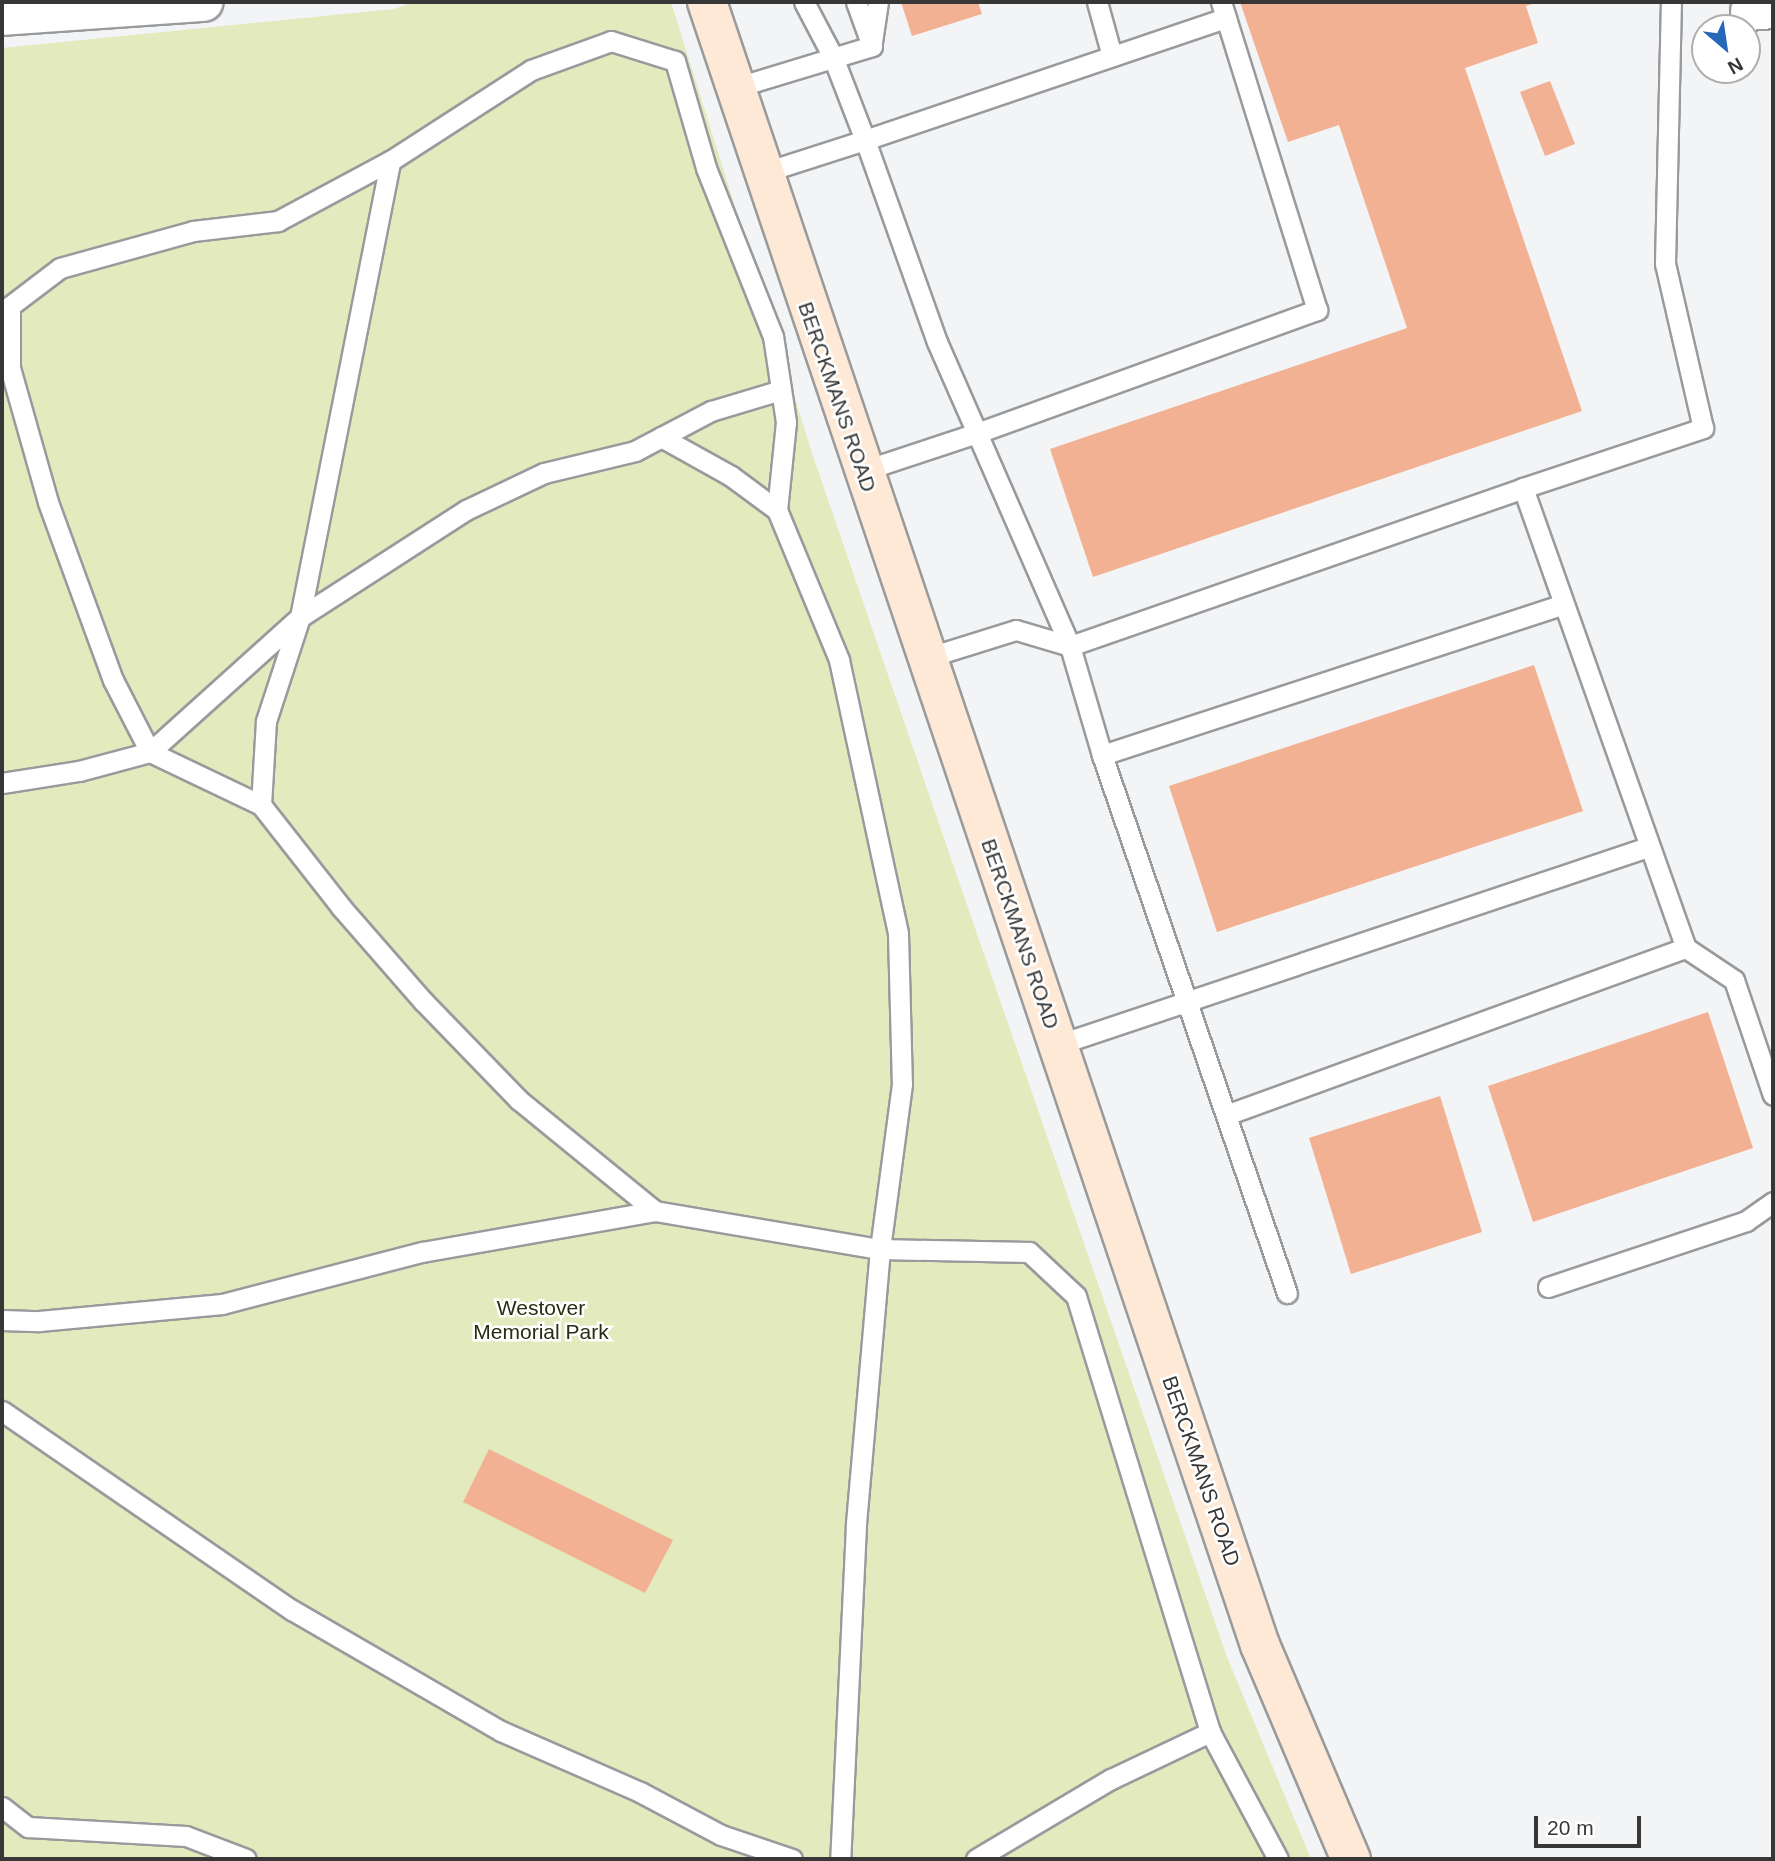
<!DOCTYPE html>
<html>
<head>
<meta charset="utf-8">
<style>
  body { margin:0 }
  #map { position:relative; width:1775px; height:1861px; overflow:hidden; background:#f3f4f6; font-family:Arial,sans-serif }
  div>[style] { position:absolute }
  .green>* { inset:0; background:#e2eabe }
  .building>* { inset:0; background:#f3b193 }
  .roads { filter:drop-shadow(2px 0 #999a9c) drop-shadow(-2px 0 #999a9c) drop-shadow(0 2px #999a9c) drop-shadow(0 -2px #999a9c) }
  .lane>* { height:19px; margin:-9.5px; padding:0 9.5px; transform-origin:9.5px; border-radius:9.5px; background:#fff }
  .street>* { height:38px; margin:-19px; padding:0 19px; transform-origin:19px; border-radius:19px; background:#fff }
  .secondary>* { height:38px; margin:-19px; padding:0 19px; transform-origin:19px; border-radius:19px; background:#fee9d6 }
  span { translate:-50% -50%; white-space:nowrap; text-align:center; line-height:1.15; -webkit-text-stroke:5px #fff; paint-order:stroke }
  .street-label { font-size:21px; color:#373738 }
  .park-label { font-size:21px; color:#282d0f }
  .frame { position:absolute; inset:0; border:4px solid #373738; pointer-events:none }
  .north { position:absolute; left:1691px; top:14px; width:70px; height:70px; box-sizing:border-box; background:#fff; border:2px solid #afafaf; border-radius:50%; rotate:151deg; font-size:19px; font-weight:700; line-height:28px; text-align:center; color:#373738 }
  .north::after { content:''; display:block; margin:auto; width:24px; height:32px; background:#2567b9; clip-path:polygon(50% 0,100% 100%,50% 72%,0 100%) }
  .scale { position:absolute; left:1534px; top:1816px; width:107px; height:32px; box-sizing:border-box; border:4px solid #373738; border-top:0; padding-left:9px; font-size:21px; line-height:24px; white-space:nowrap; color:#373738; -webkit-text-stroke:5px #fff; paint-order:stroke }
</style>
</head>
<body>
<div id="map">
  <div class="green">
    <div style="clip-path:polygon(414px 2px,671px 2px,813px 456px,947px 847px,1227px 1657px,1311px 1859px,2px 1859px,2px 48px,394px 9px)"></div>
  </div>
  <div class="building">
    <div style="clip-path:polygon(901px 2px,978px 2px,982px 14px,912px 36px)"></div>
    <div style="clip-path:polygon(1240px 2px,1538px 2px,1526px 6px,1538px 43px,1465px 68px,1582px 411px,1093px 577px,1050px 449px,1407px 328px,1339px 125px,1288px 142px)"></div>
    <div style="clip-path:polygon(1550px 81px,1575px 144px,1545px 156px,1520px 92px)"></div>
    <div style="clip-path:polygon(1534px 665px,1583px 811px,1217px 932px,1169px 786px)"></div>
    <div style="clip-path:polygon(1708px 1012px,1753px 1148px,1533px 1222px,1488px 1086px)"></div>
    <div style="clip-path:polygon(1440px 1096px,1482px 1232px,1351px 1274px,1309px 1138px)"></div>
    <div style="clip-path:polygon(489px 1449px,673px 1540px,645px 1593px,463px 1502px)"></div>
  </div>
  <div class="roads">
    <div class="lane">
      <div style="left:856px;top:2px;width:47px;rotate:70deg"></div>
      <div style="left:1097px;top:2px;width:56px;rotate:74.5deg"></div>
      <div style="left:872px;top:42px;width:40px;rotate:-81.5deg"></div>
      <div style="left:734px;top:88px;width:144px;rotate:-16.9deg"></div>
      <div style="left:762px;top:173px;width:108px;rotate:-17.8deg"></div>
      <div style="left:865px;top:140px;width:89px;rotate:-111.1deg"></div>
      <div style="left:833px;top:57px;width:62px;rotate:-117.8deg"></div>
      <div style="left:661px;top:437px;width:80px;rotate:29.1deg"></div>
      <div style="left:731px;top:476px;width:57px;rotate:36.5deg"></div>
      <div style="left:862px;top:471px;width:121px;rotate:-18.3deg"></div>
      <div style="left:977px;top:433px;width:99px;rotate:-113.7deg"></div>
      <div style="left:937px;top:342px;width:214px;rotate:-109.6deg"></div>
      <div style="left:865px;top:140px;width:381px;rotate:-18.7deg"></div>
      <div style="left:1523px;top:488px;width:190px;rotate:-18.4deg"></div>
      <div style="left:1703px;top:428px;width:168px;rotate:-103deg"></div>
      <div style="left:1665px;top:264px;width:262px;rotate:-88.7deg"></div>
      <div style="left:1070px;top:646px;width:232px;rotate:-113.6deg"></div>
      <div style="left:977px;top:433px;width:362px;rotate:-19.9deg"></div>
      <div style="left:1317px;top:310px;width:323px;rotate:-107.3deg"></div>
      <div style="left:926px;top:658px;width:94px;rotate:-17.3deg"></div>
      <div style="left:1016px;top:630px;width:56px;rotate:16.5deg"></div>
      <div style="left:1102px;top:755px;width:485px;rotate:-18.1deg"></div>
      <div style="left:2px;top:783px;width:78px;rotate:-8.9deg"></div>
      <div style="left:79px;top:771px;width:73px;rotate:-15deg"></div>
      <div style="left:150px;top:752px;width:202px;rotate:-42deg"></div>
      <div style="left:300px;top:617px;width:197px;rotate:-32.8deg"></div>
      <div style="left:466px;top:510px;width:86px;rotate:-25.4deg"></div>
      <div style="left:544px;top:473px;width:94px;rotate:-13.6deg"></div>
      <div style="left:635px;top:451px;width:86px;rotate:-27.8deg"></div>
      <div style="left:711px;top:411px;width:73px;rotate:-16.7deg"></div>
      <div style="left:261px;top:805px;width:84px;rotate:-86.6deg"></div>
      <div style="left:266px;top:721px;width:109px;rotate:-71.9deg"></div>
      <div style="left:300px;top:617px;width:465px;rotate:-78.8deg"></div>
      <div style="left:1057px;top:1045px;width:623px;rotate:-18.52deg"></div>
      <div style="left:1226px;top:1115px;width:489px;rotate:-20deg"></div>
      <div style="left:655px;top:1211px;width:176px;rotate:-140.8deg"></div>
      <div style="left:519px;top:1100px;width:138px;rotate:-134.1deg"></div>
      <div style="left:423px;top:1001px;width:125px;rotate:-131.1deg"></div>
      <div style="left:341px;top:907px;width:130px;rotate:-128.1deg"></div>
      <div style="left:261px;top:805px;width:123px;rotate:-154.5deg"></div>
      <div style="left:150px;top:752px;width:81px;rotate:-117.2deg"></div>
      <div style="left:113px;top:680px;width:189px;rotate:-110.1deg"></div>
      <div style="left:48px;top:502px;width:139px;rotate:-105.8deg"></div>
      <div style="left:10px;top:368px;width:62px;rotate:-90deg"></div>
      <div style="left:10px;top:306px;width:63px;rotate:-37.2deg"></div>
      <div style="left:60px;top:268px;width:138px;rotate:-15.5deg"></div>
      <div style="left:193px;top:231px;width:86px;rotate:-6.7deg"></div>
      <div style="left:278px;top:221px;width:127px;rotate:-28.2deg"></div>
      <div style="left:390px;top:161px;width:168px;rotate:-32.8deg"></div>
      <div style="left:531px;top:70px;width:85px;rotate:-19.9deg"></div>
      <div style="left:611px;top:41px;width:67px;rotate:17.4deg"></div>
      <div style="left:675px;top:61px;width:111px;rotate:73.8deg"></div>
      <div style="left:706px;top:168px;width:181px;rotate:68.3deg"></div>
      <div style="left:773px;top:336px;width:87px;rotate:81.4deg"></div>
      <div style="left:786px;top:422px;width:88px;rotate:95.8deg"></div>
      <div style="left:777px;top:510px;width:162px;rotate:67.5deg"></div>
      <div style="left:839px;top:660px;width:280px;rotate:77.8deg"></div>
      <div style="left:898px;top:934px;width:150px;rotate:88.5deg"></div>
      <div style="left:902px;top:1084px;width:166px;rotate:97.6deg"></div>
      <div style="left:880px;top:1249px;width:277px;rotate:95deg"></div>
      <div style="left:856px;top:1525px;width:334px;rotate:92.7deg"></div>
      <div style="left:1548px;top:1287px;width:209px;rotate:-18.4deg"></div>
      <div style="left:1746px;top:1221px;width:33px;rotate:-35deg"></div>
      <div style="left:1287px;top:1293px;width:569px;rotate:-108.98deg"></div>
      <div style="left:1102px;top:755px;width:114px;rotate:-106.4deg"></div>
      <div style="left:1070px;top:646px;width:480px;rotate:-19.2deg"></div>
      <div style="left:1523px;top:488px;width:488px;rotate:70.5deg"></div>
      <div style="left:1686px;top:948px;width:58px;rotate:33.7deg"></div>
      <div style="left:1734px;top:980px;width:121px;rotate:71.3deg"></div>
      <div style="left:2px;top:1320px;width:37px;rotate:2deg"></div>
      <div style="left:39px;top:1321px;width:184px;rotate:-5.3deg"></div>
      <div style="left:222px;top:1304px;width:207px;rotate:-14.6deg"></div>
      <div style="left:422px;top:1252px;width:237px;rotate:-10deg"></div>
      <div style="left:655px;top:1211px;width:228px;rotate:9.6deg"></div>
      <div style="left:880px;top:1249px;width:149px;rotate:1.2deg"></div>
      <div style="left:1029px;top:1252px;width:64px;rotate:43.1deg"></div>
      <div style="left:1076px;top:1296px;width:456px;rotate:72.9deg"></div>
      <div style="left:1210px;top:1732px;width:144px;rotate:61.8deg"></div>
      <div style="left:2px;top:1411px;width:352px;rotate:34.5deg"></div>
      <div style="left:292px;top:1610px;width:241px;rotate:30.1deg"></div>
      <div style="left:501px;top:1731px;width:152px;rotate:23.7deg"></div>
      <div style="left:640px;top:1792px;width:92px;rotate:28deg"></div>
      <div style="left:721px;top:1835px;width:75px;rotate:18.7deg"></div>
      <div style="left:2px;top:1807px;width:33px;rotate:38deg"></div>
      <div style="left:28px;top:1827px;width:158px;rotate:3.3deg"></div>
      <div style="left:186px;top:1836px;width:64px;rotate:21deg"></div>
      <div style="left:976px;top:1859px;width:157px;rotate:-30.7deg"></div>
      <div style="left:1111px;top:1779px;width:110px;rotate:-25.4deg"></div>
    </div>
    <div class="street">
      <div style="left:1750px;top:11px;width:23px;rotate:-5deg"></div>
      <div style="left:2px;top:16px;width:202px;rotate:-4deg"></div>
    </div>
    <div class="secondary">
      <div style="left:707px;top:2px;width:1734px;rotate:71.4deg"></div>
      <div style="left:1260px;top:1645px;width:233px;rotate:67deg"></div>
    </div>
  </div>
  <div class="street-label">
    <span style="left:837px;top:397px;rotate:71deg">BERCKMANS ROAD</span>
    <span style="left:1020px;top:934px;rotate:71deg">BERCKMANS ROAD</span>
    <span style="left:1201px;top:1471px;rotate:71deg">BERCKMANS ROAD</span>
  </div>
  <div class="park-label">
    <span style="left:541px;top:1320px">Westover<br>Memorial Park</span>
  </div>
  <div class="frame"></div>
  <div class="north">N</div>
  <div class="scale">20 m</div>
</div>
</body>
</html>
